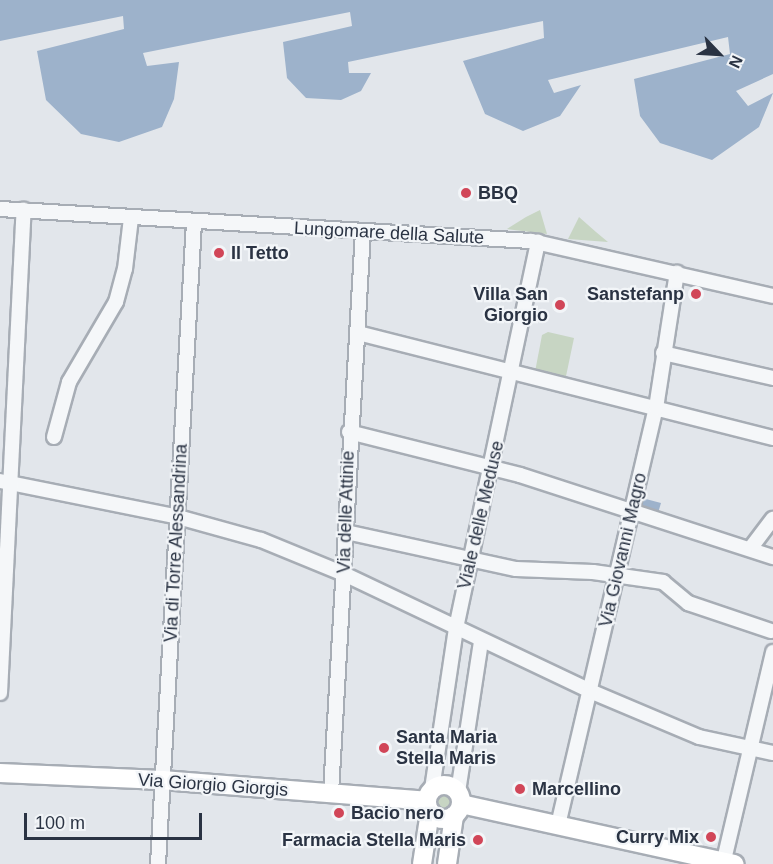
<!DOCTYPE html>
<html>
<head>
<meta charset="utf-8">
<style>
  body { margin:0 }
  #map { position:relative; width:773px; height:864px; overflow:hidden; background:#e2e6eb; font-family:Helvetica,sans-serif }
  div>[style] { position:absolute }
  .green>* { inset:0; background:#c7d5c3 }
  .round { border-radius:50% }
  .water>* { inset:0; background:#9db2cb }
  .roads { filter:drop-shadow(2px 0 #a7adb5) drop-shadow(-2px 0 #a7adb5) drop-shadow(0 2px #a7adb5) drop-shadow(0 -2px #a7adb5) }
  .street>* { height:14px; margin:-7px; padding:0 7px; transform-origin:7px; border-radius:7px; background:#f5f7f9 }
  .secondary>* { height:18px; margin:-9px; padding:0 9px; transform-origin:9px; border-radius:9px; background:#fff }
  .secondary>.ring { margin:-9px; padding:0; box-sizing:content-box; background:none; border:18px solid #fff; border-radius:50% }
  .dots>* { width:16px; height:16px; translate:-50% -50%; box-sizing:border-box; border:3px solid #f2f5f8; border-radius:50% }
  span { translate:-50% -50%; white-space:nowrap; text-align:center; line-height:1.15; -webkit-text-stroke:4.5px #f2f5f8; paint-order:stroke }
  .poi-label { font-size:18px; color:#2a3343; font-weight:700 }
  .left { translate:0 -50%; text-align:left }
  .right { translate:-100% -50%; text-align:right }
  .street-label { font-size:18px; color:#2a3343 }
  .north { position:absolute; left:689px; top:24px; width:60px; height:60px; -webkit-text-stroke:4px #f2f5f8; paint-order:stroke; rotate:115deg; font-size:16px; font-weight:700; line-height:24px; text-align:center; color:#2a3343 }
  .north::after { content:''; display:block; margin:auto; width:21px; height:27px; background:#2a3343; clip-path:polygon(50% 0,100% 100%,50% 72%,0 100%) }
  .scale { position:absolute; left:24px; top:813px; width:178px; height:27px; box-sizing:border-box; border:3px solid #2a3343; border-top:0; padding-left:8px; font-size:18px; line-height:21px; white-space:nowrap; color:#2a3343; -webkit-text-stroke:4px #f2f5f8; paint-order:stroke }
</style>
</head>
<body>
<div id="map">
  <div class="green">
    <div style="clip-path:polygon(540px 210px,547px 234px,507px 229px,526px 217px)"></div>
    <div style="clip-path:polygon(579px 217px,596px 232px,608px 242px,568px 239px)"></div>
    <div style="clip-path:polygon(548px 332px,574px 338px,565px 381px,535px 372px,542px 335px)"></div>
    <div class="round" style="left:433px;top:790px;width:22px;height:22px"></div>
  </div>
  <div class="water">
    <div style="clip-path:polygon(0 0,773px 0,773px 74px,736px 91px,748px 106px,773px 93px,759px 127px,712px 160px,660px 143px,640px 116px,634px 79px,730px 54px,728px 37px,548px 80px,554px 93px,581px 85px,560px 116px,523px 131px,485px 114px,463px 61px,544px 38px,543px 21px,348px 62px,349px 73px,371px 73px,361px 91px,341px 100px,306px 98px,287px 78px,283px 42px,352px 26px,350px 12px,143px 53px,147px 66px,179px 62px,174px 99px,162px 127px,119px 142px,81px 134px,46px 100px,37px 51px,124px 29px,123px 16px,0 41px)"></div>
    <div style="clip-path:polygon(642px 498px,661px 503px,658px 513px,639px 508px)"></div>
  </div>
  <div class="roads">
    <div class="street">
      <div style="left:0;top:209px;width:532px;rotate:3.45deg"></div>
      <div style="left:531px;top:241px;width:248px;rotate:12.8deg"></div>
      <div style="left:358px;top:333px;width:428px;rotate:14.2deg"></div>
      <div style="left:663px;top:353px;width:113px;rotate:12.8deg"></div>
      <div style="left:349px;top:432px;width:176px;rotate:14.1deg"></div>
      <div style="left:520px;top:475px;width:266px;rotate:18deg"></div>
      <div style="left:54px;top:437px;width:57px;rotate:-74.7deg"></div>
      <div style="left:69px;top:382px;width:93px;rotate:-59.6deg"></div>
      <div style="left:116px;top:302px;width:34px;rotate:-75deg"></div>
      <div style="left:125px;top:269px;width:51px;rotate:-83.3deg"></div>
      <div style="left:0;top:481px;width:182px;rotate:11.4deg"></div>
      <div style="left:178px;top:517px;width:86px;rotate:15.5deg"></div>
      <div style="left:261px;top:540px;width:90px;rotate:22.3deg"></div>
      <div style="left:344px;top:574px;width:272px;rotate:25.4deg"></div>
      <div style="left:590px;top:691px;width:118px;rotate:22.9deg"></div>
      <div style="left:699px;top:737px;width:76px;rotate:12.2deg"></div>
      <div style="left:346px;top:532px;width:174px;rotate:12.3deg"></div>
      <div style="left:516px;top:569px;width:77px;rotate:2.2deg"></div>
      <div style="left:593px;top:572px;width:71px;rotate:8.1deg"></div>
      <div style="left:663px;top:582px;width:33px;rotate:40deg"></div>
      <div style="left:688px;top:603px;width:88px;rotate:18.6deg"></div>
      <div style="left:750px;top:549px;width:38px;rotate:-53deg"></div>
      <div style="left:0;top:693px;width:484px;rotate:-87.2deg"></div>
      <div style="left:432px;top:789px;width:163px;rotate:-81.5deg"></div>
      <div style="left:456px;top:628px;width:395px;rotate:-78deg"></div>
      <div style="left:458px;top:792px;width:152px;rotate:-81.3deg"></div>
      <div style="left:331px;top:793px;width:563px;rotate:-86.74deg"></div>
      <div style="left:558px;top:825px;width:428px;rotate:-76.8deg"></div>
      <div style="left:656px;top:408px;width:137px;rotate:-81.2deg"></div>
      <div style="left:158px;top:864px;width:643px;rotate:-86.79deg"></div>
      <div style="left:723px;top:864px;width:218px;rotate:-76.7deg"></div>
    </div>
    <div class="secondary">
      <div style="left:0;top:773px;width:162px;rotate:2.5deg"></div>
      <div style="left:162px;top:780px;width:265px;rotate:4.5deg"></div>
      <div class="ring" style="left:427px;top:785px;width:16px;height:16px"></div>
      <div style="left:461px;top:804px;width:280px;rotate:12.4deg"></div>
      <div style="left:422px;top:864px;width:53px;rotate:-81.3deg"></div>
      <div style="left:447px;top:864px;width:49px;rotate:-81.7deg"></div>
    </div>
  </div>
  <div class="dots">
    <div style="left:466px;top:193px;background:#d14658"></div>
    <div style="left:219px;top:253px;background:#d14658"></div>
    <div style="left:696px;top:294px;background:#d14658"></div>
    <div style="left:560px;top:305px;background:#d14658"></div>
    <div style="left:384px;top:748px;background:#d14658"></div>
    <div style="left:520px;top:789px;background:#d14658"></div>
    <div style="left:339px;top:813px;background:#d14658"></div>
    <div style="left:711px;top:837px;background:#d14658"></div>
    <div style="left:478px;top:840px;background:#d14658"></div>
  </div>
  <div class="poi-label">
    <span class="left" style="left:478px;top:193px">BBQ</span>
    <span class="left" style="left:231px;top:253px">Il Tetto</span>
    <span class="right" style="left:684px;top:294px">Sanstefanp</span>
    <span class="right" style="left:548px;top:305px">Villa San<br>Giorgio</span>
    <span class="left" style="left:396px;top:748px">Santa Maria<br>Stella Maris</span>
    <span class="left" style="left:532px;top:789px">Marcellino</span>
    <span class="left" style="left:351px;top:813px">Bacio nero</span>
    <span class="right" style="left:699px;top:837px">Curry Mix</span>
    <span class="right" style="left:466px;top:840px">Farmacia Stella Maris</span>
  </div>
  <div class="street-label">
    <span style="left:389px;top:233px;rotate:3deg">Lungomare della Salute</span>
    <span style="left:346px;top:512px;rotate:-88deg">Via delle Attinie</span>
    <span style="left:481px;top:515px;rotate:-77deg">Viale delle Meduse</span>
    <span style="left:176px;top:543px;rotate:-87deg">Via di Torre Alessandrina</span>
    <span style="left:623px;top:550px;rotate:-77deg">Via Giovanni Magro</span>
    <span style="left:213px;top:785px;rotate:4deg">Via Giorgio Giorgis</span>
  </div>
  <div class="north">N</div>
  <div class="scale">100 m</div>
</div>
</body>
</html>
